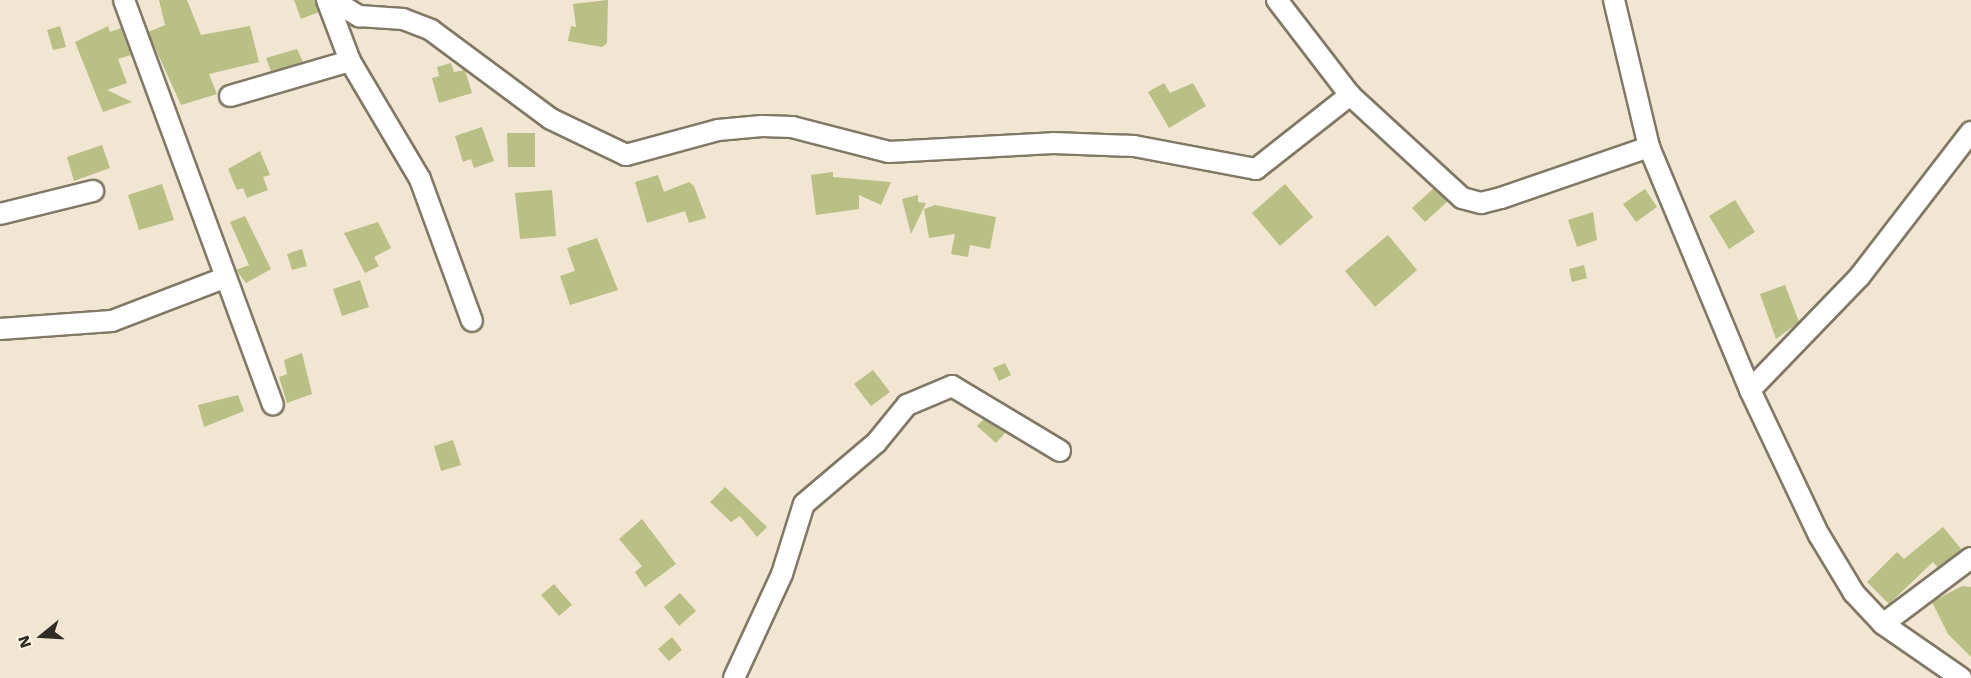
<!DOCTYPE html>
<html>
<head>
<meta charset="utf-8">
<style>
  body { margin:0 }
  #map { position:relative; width:1971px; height:678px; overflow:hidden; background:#f0e6d2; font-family:"Work Sans",sans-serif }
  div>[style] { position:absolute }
  .building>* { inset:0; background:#b9bf85 }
  .roads { filter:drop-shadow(2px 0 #817866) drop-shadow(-2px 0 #817866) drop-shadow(0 2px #817866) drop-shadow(0 -2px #817866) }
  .minor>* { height:20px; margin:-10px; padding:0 10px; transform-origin:10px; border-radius:10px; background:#fff }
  span { translate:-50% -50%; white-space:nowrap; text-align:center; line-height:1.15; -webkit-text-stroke:5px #fdf3df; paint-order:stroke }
  .north { position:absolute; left:12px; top:606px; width:60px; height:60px; -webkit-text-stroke:4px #fdf3df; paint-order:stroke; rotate:252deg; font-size:16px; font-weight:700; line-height:24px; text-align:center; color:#2f2c24 }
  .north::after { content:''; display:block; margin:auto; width:21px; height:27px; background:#2f2c24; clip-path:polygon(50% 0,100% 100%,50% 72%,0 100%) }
</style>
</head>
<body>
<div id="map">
  <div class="building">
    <div style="clip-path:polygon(159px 0,187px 0,201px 35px,250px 26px,259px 62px,209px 74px,217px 94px,181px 105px,148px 32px,165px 25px)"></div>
    <div style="clip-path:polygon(294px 0,315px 0,319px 12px,301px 19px)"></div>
    <div style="clip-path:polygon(608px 0,607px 43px,602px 47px,568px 41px,571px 26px,576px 27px,573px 4px)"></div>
    <div style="clip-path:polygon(60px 26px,66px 47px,53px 50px,47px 30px)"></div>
    <div style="clip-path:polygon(108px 26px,110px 32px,121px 28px,131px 55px,118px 59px,127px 83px,107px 90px,132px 102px,103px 112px,75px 42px)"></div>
    <div style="clip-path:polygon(297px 49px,303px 62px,271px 71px,266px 58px)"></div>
    <div style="clip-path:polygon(451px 63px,454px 72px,465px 70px,472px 93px,439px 103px,432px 78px,439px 76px,437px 67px)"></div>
    <div style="clip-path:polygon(1164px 83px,1170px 93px,1193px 83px,1206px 106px,1169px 128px,1148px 92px)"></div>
    <div style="clip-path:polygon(482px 127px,494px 161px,474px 168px,471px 159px,463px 162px,455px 136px)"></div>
    <div style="clip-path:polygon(507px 133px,535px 133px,535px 167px,508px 167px)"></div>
    <div style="clip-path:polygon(102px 145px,110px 168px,74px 181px,67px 157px)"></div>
    <div style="clip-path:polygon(260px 151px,270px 175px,263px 177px,268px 190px,247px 198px,243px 188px,237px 190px,228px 169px)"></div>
    <div style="clip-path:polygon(833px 172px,833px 177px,891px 182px,881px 205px,859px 195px,859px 209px,816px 215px,811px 175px)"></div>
    <div style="clip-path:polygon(658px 175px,664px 192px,689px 182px,694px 186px,706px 218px,689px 223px,685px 211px,647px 223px,635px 182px)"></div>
    <div style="clip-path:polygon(162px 184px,174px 220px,139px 230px,128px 195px)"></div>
    <div style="clip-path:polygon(1285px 184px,1313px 217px,1280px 246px,1252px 213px)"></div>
    <div style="clip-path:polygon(1434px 188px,1448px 201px,1425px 222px,1412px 208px)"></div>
    <div style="clip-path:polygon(1645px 189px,1657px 207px,1636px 222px,1623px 204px)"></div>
    <div style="clip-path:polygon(552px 190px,556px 236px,520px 239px,515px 193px)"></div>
    <div style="clip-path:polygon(918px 195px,918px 202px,926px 203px,911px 234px,902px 199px)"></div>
    <div style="clip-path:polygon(1735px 200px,1755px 232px,1729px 249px,1709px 216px)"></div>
    <div style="clip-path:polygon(935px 205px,996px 217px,990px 249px,970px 245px,968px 257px,951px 254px,955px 234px,929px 238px,924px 209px)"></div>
    <div style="clip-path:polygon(1593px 212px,1597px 240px,1577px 247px,1568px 220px)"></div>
    <div style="clip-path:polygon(245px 216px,271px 269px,246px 283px,236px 270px,249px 265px,230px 222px)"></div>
    <div style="clip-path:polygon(378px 222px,391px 248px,374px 257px,379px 266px,365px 273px,344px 233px)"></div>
    <div style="clip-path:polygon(1388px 235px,1417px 270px,1375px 307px,1345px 271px)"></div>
    <div style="clip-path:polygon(597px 238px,618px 290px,570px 305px,560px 276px,575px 271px,567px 248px)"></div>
    <div style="clip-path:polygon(302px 249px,307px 266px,292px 270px,287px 254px)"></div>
    <div style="clip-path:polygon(1584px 265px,1587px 278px,1572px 282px,1569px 269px)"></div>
    <div style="clip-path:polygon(360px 280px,369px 307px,342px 316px,333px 289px)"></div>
    <div style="clip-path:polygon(1785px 285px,1799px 322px,1776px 339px,1760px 294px)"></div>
    <div style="clip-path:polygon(302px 353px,312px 394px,287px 403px,279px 377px,287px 374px,284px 360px)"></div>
    <div style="clip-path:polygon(1005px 363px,1011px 375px,999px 381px,993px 368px)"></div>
    <div style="clip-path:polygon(873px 370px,890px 392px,871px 406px,854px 384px)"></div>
    <div style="clip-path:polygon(238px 395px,244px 411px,204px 427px,198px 405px)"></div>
    <div style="clip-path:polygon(984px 419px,1005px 433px,996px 443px,977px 426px)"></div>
    <div style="clip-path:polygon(453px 440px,461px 465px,441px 471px,434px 446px)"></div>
    <div style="clip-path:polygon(725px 487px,767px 527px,757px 537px,740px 516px,731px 522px,710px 502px)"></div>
    <div style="clip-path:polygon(642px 519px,676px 564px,645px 587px,635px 572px,642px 566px,619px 539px)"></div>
    <div style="clip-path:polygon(1943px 527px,1962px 550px,1938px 568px,1933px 562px,1889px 604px,1867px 582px,1897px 552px,1904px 559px)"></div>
    <div style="clip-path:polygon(554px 584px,572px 605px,559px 616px,541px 595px)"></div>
    <div style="clip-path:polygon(1962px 586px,1971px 587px,1971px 657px,1948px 634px,1932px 602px)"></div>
    <div style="clip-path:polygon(680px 593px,696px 611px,679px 626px,664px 607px)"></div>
    <div style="clip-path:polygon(672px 637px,682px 650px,669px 661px,658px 649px)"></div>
  </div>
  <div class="roads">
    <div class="minor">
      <div style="left:124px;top:0;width:431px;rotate:69.8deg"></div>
      <div style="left:327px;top:0;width:65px;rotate:69.3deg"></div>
      <div style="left:350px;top:61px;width:137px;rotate:59.3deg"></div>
      <div style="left:420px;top:179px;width:151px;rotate:69.9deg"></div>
      <div style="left:333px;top:0;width:31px;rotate:32deg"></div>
      <div style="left:359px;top:16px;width:44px;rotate:3.9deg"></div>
      <div style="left:403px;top:19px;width:30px;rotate:21deg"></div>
      <div style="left:431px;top:30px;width:149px;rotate:36.6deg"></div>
      <div style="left:551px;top:119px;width:83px;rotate:25.6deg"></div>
      <div style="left:626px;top:155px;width:95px;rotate:-15.2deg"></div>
      <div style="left:718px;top:130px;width:44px;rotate:-5.2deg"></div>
      <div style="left:762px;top:126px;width:30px;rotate:2deg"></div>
      <div style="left:792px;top:127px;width:100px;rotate:14.5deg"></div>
      <div style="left:889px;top:152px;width:164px;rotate:-3.1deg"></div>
      <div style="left:1053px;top:143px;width:81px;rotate:2.1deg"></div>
      <div style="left:1134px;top:146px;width:124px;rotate:10.7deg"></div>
      <div style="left:1256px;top:169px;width:120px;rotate:-38.2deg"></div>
      <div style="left:1277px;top:0;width:120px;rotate:52.5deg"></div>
      <div style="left:1350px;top:95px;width:152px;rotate:42.6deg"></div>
      <div style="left:1462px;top:198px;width:20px;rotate:15deg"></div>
      <div style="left:1481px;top:203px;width:21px;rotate:-14deg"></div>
      <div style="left:1501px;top:198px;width:157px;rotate:-19deg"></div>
      <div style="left:1614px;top:0;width:151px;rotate:76.6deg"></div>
      <div style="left:1649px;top:147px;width:263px;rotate:67.4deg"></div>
      <div style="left:1750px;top:390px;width:161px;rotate:64.6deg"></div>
      <div style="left:1819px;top:535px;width:68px;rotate:58.9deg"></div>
      <div style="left:1854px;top:593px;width:42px;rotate:46.9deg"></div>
      <div style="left:1883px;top:624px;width:95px;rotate:34.7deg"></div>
      <div style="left:230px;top:96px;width:125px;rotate:-16.3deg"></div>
      <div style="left:0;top:214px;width:96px;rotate:-13.9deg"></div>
      <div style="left:0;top:329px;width:112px;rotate:-4.1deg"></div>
      <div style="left:112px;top:321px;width:120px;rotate:-21deg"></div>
      <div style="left:1750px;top:390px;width:158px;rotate:-46deg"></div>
      <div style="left:1860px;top:276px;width:182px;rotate:-52.4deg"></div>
      <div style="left:1883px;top:624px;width:110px;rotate:-36.9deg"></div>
      <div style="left:734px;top:678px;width:115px;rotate:-65.2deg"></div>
      <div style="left:782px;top:574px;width:73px;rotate:-72.6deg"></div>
      <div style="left:804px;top:504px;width:94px;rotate:-40.3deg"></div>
      <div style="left:876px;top:443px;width:49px;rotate:-50.8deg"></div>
      <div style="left:907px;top:405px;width:49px;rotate:-22.9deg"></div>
      <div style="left:952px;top:386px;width:126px;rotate:31deg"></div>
    </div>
  </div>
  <div class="north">N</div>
</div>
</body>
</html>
